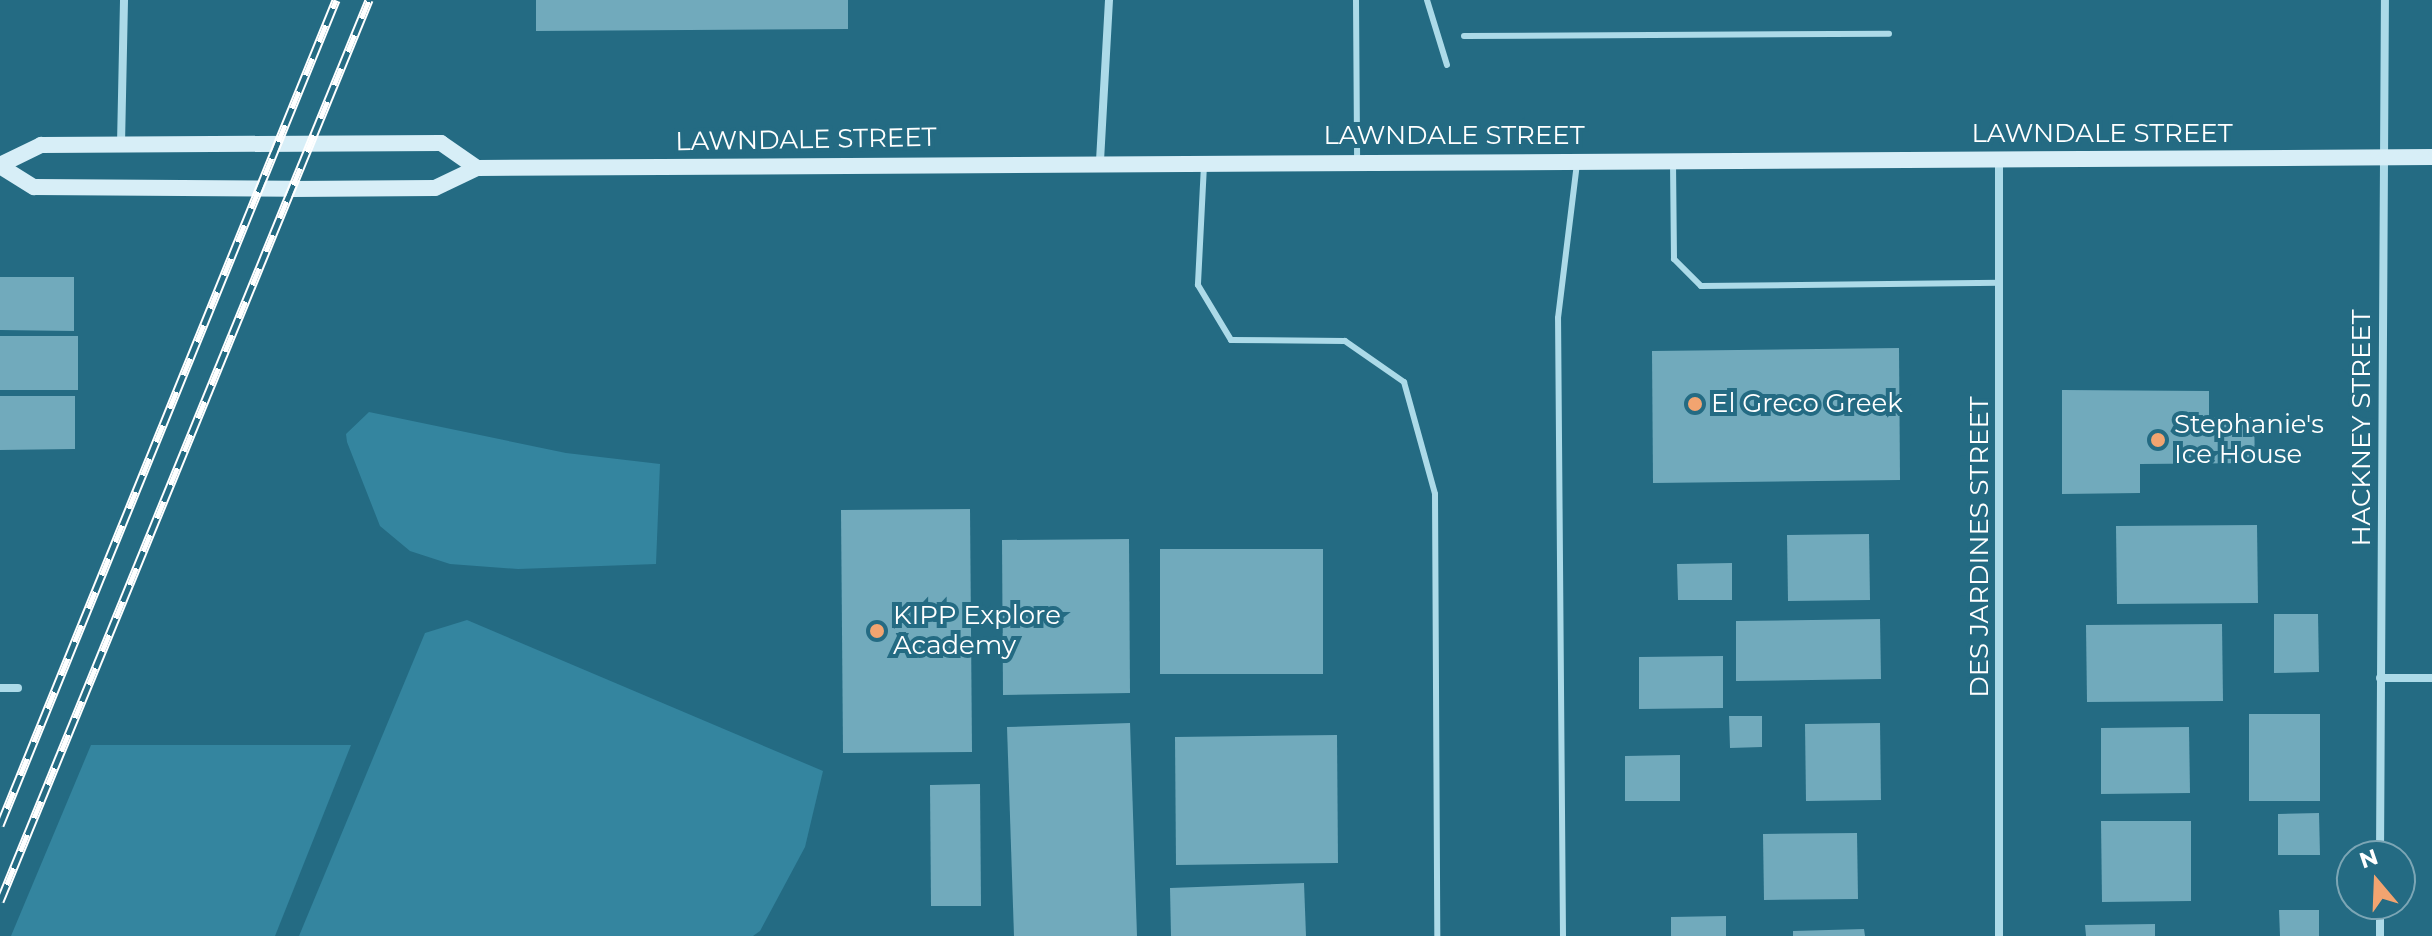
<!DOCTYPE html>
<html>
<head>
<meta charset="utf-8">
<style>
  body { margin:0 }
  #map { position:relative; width:2432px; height:936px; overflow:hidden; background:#246b83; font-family:Montserrat,sans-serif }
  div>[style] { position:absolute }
  .green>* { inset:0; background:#34859f }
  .building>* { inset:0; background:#71aabc }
  .lane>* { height:6px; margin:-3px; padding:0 3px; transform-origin:3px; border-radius:3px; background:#acdae8 }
  .street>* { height:8px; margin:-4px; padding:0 4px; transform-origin:4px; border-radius:4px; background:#acdae8 }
  .secondary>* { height:16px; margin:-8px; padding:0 8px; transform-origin:8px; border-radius:8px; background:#d7eef7 }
  .rail>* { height:9px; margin-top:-4.5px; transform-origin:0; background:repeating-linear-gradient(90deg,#246b83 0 18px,#fff 0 36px); box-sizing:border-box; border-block:2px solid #fff }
  .dots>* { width:22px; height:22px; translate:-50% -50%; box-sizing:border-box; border:4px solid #246b83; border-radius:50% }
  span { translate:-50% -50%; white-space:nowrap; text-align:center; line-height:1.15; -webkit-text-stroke:8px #246b83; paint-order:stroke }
  .street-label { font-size:26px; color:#fff }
  .poi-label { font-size:26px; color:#fff }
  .left { translate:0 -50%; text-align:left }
  .north { position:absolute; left:2336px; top:840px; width:80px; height:80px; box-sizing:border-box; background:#246b83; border:2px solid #7ca6b5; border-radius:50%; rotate:341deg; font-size:22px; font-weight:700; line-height:32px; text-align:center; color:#fff }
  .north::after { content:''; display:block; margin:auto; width:28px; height:36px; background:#f2a470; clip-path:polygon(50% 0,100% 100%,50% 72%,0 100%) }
</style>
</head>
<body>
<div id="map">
  <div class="green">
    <div style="clip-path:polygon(369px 412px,566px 453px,660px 464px,656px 564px,518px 569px,450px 564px,410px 551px,380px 526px,347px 442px,346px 434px)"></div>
    <div style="clip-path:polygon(467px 620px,823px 771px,805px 847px,760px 931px,753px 936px,299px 936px,425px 633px)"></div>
    <div style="clip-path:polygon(91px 745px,351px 745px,275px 936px,11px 936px)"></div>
  </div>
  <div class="building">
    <div style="clip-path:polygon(536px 0,848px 0,848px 29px,536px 31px)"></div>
    <div style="clip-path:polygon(0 277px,74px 277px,74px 331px,0 330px)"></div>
    <div style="clip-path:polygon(0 336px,78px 336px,78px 390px,0 390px)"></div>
    <div style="clip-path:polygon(1899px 348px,1900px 480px,1653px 483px,1652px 351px)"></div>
    <div style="clip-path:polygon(2062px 390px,2209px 391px,2209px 417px,2254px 417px,2255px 463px,2140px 464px,2140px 493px,2062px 494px)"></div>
    <div style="clip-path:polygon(0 396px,75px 396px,75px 449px,0 450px)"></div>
    <div style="clip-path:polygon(970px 509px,972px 752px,843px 753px,841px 510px)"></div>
    <div style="clip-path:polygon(2257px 525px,2258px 603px,2117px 604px,2116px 526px)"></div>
    <div style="clip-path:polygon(1869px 534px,1870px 600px,1788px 601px,1787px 535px)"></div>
    <div style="clip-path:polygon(1129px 539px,1130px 693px,1003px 695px,1002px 540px)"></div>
    <div style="clip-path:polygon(1160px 549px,1323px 549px,1323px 674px,1160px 674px)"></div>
    <div style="clip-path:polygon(1732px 563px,1732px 600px,1678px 600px,1677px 564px)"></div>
    <div style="clip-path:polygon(2274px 614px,2318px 614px,2319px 672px,2274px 673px)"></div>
    <div style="clip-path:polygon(1880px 619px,1881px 679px,1736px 681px,1736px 621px)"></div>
    <div style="clip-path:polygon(2222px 624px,2223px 701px,2087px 702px,2086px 625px)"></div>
    <div style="clip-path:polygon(1723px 656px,1723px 708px,1639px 709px,1639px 657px)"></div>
    <div style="clip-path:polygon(2249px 714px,2320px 714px,2320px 801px,2249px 801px)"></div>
    <div style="clip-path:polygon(1729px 716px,1762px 716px,1762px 747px,1730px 748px)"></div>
    <div style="clip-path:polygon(1130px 723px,1137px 936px,1014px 936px,1007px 727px)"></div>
    <div style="clip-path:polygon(1880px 723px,1881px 800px,1806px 801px,1805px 724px)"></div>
    <div style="clip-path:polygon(2189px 727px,2190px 793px,2101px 794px,2101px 728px)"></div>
    <div style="clip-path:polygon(1337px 735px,1338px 863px,1176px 865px,1175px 737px)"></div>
    <div style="clip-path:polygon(1680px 755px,1680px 801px,1625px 801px,1625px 756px)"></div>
    <div style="clip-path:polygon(980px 784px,981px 906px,931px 906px,930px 785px)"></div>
    <div style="clip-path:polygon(2319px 813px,2320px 855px,2278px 855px,2278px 814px)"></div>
    <div style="clip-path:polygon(2101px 821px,2191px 821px,2191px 901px,2102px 902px)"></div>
    <div style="clip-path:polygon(1857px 833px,1858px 899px,1764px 900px,1763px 834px)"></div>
    <div style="clip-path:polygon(1304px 883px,1306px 936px,1171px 936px,1170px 888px)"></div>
    <div style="clip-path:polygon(2279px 910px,2319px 910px,2319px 936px,2280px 936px)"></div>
    <div style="clip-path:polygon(1726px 916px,1726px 936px,1671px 936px,1671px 917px)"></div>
    <div style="clip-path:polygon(2155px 924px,2155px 936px,2086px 936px,2085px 925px)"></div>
    <div style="clip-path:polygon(1864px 929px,1865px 936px,1793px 936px,1793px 931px)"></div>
  </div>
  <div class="lane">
    <div style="left:1356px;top:0;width:160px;rotate:89.6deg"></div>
    <div style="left:1427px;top:0;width:68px;rotate:72.9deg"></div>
    <div style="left:1464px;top:36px;width:425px;rotate:-0.3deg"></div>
    <div style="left:1673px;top:163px;width:96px;rotate:89.4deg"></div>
    <div style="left:1674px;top:259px;width:38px;rotate:45deg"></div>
    <div style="left:1701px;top:286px;width:299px;rotate:-0.6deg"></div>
    <div style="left:1204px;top:165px;width:120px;rotate:92.9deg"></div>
    <div style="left:1198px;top:285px;width:64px;rotate:59deg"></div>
    <div style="left:1231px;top:340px;width:114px;rotate:0.5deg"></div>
    <div style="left:1345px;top:341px;width:72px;rotate:34.8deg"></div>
    <div style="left:1404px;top:382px;width:116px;rotate:74.5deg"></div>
    <div style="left:1435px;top:494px;width:442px;rotate:89.7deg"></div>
    <div style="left:1563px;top:936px;width:618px;rotate:-90.46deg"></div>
    <div style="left:1558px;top:318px;width:156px;rotate:-83deg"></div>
  </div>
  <div class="street">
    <div style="left:121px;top:144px;width:144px;rotate:-88.8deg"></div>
    <div style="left:1999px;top:160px;width:776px;rotate:90deg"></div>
    <div style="left:1100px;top:161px;width:161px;rotate:-86.8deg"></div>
    <div style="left:2380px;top:678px;width:52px"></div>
    <div style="left:0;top:688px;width:18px"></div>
    <div style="left:2380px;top:856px;width:856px;rotate:-89.67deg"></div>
    <div style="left:2380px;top:936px;width:32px;rotate:-90deg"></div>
  </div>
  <div class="secondary">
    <div style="left:0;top:165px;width:46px;rotate:-26deg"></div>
    <div style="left:41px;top:145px;width:400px;rotate:-0.3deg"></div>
    <div style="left:441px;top:143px;width:44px;rotate:34.8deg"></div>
    <div style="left:0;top:166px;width:40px;rotate:32deg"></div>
    <div style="left:34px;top:187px;width:258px;rotate:0.4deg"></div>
    <div style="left:292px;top:189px;width:143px;rotate:-0.4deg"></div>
    <div style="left:435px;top:188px;width:47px;rotate:-25.5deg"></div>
    <div style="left:477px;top:168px;width:1955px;rotate:-0.32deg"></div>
  </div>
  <div class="rail">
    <div style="left:0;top:825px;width:891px;rotate:-67.84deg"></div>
    <div style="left:0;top:901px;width:974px;rotate:-67.73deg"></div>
  </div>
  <div class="dots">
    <div style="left:1695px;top:404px;background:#f2a470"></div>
    <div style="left:2158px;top:440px;background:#f2a470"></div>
    <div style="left:877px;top:631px;background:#f2a470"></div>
  </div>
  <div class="street-label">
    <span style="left:2102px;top:134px">LAWNDALE STREET</span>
    <span style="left:1454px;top:136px">LAWNDALE STREET</span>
    <span style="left:806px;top:140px;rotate:-1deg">LAWNDALE STREET</span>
    <span style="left:2362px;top:428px;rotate:-90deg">HACKNEY STREET</span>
    <span style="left:1980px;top:547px;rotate:-90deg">DES JARDINES STREET</span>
  </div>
  <div class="poi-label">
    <span class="left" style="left:1711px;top:404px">El Greco Greek</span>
    <span class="left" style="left:2174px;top:440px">Stephanie's<br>Ice House</span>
    <span class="left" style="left:893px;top:631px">KIPP Explore<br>Academy</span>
  </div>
  <div class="north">N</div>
</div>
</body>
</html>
